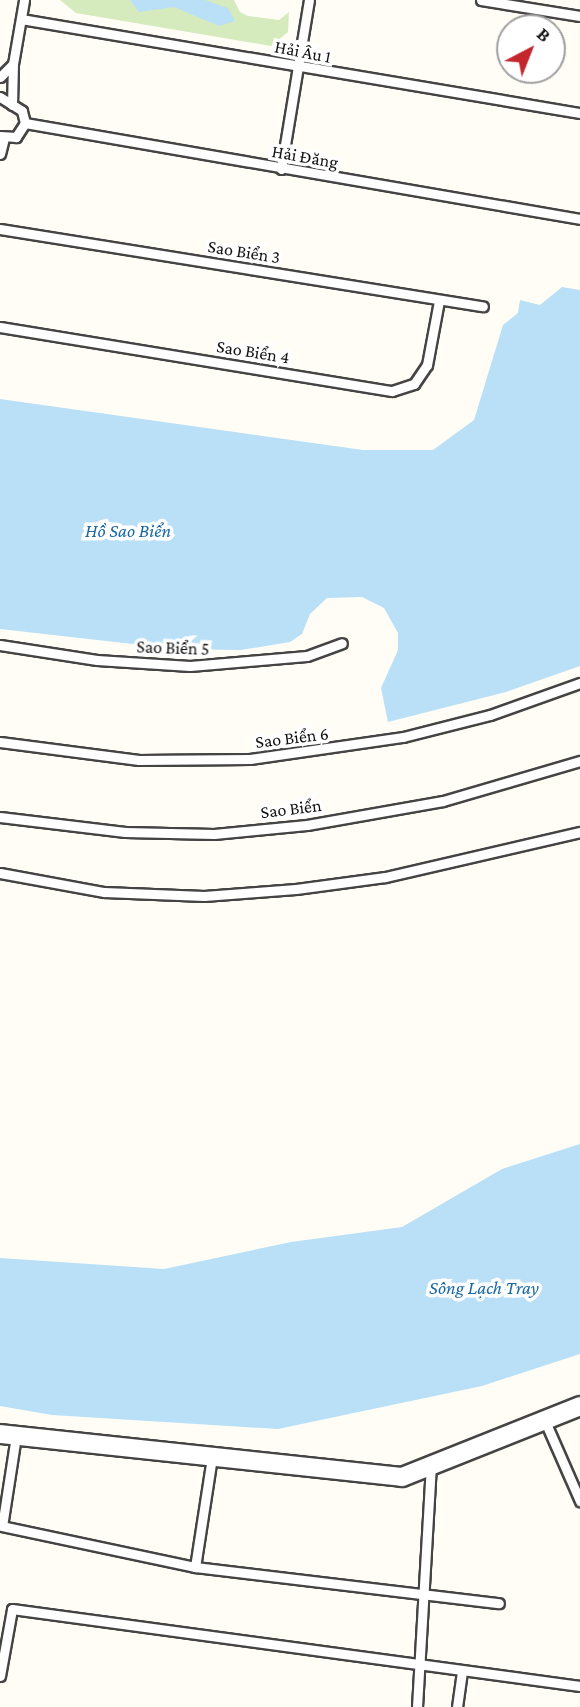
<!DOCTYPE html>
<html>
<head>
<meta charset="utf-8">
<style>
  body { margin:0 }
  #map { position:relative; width:580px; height:1707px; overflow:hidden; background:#fffdf5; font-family:"Crimson Pro",serif }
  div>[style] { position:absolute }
  .green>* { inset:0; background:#d5ebbd }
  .water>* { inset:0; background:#b9e0f7 }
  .roads { filter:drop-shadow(2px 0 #444) drop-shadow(-2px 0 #444) drop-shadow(0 2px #444) drop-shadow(0 -2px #444) }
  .service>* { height:9px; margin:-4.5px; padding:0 4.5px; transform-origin:4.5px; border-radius:4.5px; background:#fff }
  .minor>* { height:18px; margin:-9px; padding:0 9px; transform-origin:9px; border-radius:9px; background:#fff }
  span { translate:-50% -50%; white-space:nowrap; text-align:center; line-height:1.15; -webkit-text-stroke:7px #fff; paint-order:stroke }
  .street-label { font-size:18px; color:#111 }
  .water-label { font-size:19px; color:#1768a6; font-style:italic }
  .north { position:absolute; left:496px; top:14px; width:70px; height:70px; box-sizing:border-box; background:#fff; border:2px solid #a0a0a0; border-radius:50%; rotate:42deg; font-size:19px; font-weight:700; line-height:28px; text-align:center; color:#111 }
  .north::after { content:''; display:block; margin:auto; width:24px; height:32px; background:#c4262e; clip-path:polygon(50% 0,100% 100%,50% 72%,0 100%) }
</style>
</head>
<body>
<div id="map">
  <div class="green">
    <div style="clip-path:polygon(60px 0,234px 0,240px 12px,248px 16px,279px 20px,289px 12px,288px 32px,271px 46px,76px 13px)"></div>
  </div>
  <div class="water">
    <div style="clip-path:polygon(130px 0,205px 0,228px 8px,235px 21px,219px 26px,174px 7px,139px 12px)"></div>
    <div style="clip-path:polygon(562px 287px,580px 290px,580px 666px,506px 692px,388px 722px,381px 688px,398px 650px,398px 633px,384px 608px,362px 597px,327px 598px,310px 614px,302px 634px,290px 642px,241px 650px,177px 649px,0 629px,0 399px,363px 450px,433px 450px,474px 420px,503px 325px,518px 313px,520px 300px,540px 305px)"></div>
    <div style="clip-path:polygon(580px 1144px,580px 1354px,482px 1386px,278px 1429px,52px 1415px,0 1406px,0 1258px,164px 1269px,291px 1242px,402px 1227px,502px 1169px)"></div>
  </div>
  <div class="roads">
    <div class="service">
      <div style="left:481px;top:0;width:100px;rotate:9.2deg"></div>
      <div style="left:21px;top:19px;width:567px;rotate:9.55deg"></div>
      <div style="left:0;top:77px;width:18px;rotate:-45deg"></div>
      <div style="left:0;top:97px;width:26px;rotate:32deg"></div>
      <div style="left:22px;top:111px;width:12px;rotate:76deg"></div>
      <div style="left:25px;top:123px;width:17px;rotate:123deg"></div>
      <div style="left:16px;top:137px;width:16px;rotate:-176deg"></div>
      <div style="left:12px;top:105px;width:41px;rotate:-88.6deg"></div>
      <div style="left:13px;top:64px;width:65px;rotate:-80.2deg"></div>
      <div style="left:25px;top:123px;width:563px;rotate:9.81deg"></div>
      <div style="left:0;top:154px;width:16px;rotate:-76deg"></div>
      <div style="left:281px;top:169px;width:171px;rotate:-80.6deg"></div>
      <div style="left:0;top:229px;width:489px;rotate:9.1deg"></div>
      <div style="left:0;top:327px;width:397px;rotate:9.3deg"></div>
      <div style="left:392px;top:391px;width:23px;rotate:-18deg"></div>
      <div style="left:414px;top:384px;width:23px;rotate:-56deg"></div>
      <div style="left:427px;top:365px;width:65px;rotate:-79.4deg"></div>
      <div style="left:0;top:645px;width:98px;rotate:8.8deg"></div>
      <div style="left:97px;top:660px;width:93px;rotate:3.7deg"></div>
      <div style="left:190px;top:666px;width:117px;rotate:-4.9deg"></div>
      <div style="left:307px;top:656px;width:37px;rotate:-20deg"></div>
      <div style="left:0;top:742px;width:140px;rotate:7.4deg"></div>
      <div style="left:139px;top:760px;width:111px;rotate:-0.5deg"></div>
      <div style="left:250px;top:759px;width:155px;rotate:-8.2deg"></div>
      <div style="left:403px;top:737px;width:90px;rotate:-14.2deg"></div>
      <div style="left:490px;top:715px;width:96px;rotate:-19.6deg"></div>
      <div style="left:0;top:817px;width:126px;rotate:6.8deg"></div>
      <div style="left:125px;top:832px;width:89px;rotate:1.3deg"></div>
      <div style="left:214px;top:834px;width:93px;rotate:-5.5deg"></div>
      <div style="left:307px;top:825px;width:138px;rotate:-10deg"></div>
      <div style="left:443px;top:801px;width:143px;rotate:-16.3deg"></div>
      <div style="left:0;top:873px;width:106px;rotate:10.4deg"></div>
      <div style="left:104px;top:892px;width:100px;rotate:2.3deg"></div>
      <div style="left:204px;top:896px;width:92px;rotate:-4.4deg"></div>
      <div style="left:296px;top:889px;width:90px;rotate:-7.7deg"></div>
      <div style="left:385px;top:877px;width:200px;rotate:-13deg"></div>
      <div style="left:544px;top:1419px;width:90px;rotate:66.3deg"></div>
      <div style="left:16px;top:1436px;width:91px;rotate:98.8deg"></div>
      <div style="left:2px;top:1526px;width:197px;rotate:12deg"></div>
      <div style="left:195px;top:1567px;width:306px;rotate:6.8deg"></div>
      <div style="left:195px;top:1567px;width:111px;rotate:-81.2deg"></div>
      <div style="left:0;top:1676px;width:68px;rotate:-79.8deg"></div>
      <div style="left:12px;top:1609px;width:573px;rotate:7.72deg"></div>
      <div style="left:417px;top:1707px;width:242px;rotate:-86.7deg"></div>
      <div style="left:457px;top:1707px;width:36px;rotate:-82deg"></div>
    </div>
    <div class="minor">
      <div style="left:0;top:1434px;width:404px;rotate:6.1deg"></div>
      <div style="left:402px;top:1477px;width:192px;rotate:-21.7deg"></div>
    </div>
  </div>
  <div class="street-label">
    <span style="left:303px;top:52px;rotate:11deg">Hải Âu 1</span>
    <span style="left:305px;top:157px;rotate:10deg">Hải Đăng</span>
    <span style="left:244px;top:252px;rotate:9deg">Sao Biển 3</span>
    <span style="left:253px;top:352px;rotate:9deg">Sao Biển 4</span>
    <span style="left:173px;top:648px;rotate:2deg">Sao Biển 5</span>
    <span style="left:292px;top:738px;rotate:-7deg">Sao Biển 6</span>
    <span style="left:291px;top:809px;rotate:-7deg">Sao Biển</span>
  </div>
  <div class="water-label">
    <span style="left:128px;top:531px">Hồ Sao Biển</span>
    <span style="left:484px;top:1288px">Sông Lạch Tray</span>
  </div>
  <div class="north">B</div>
</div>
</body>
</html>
